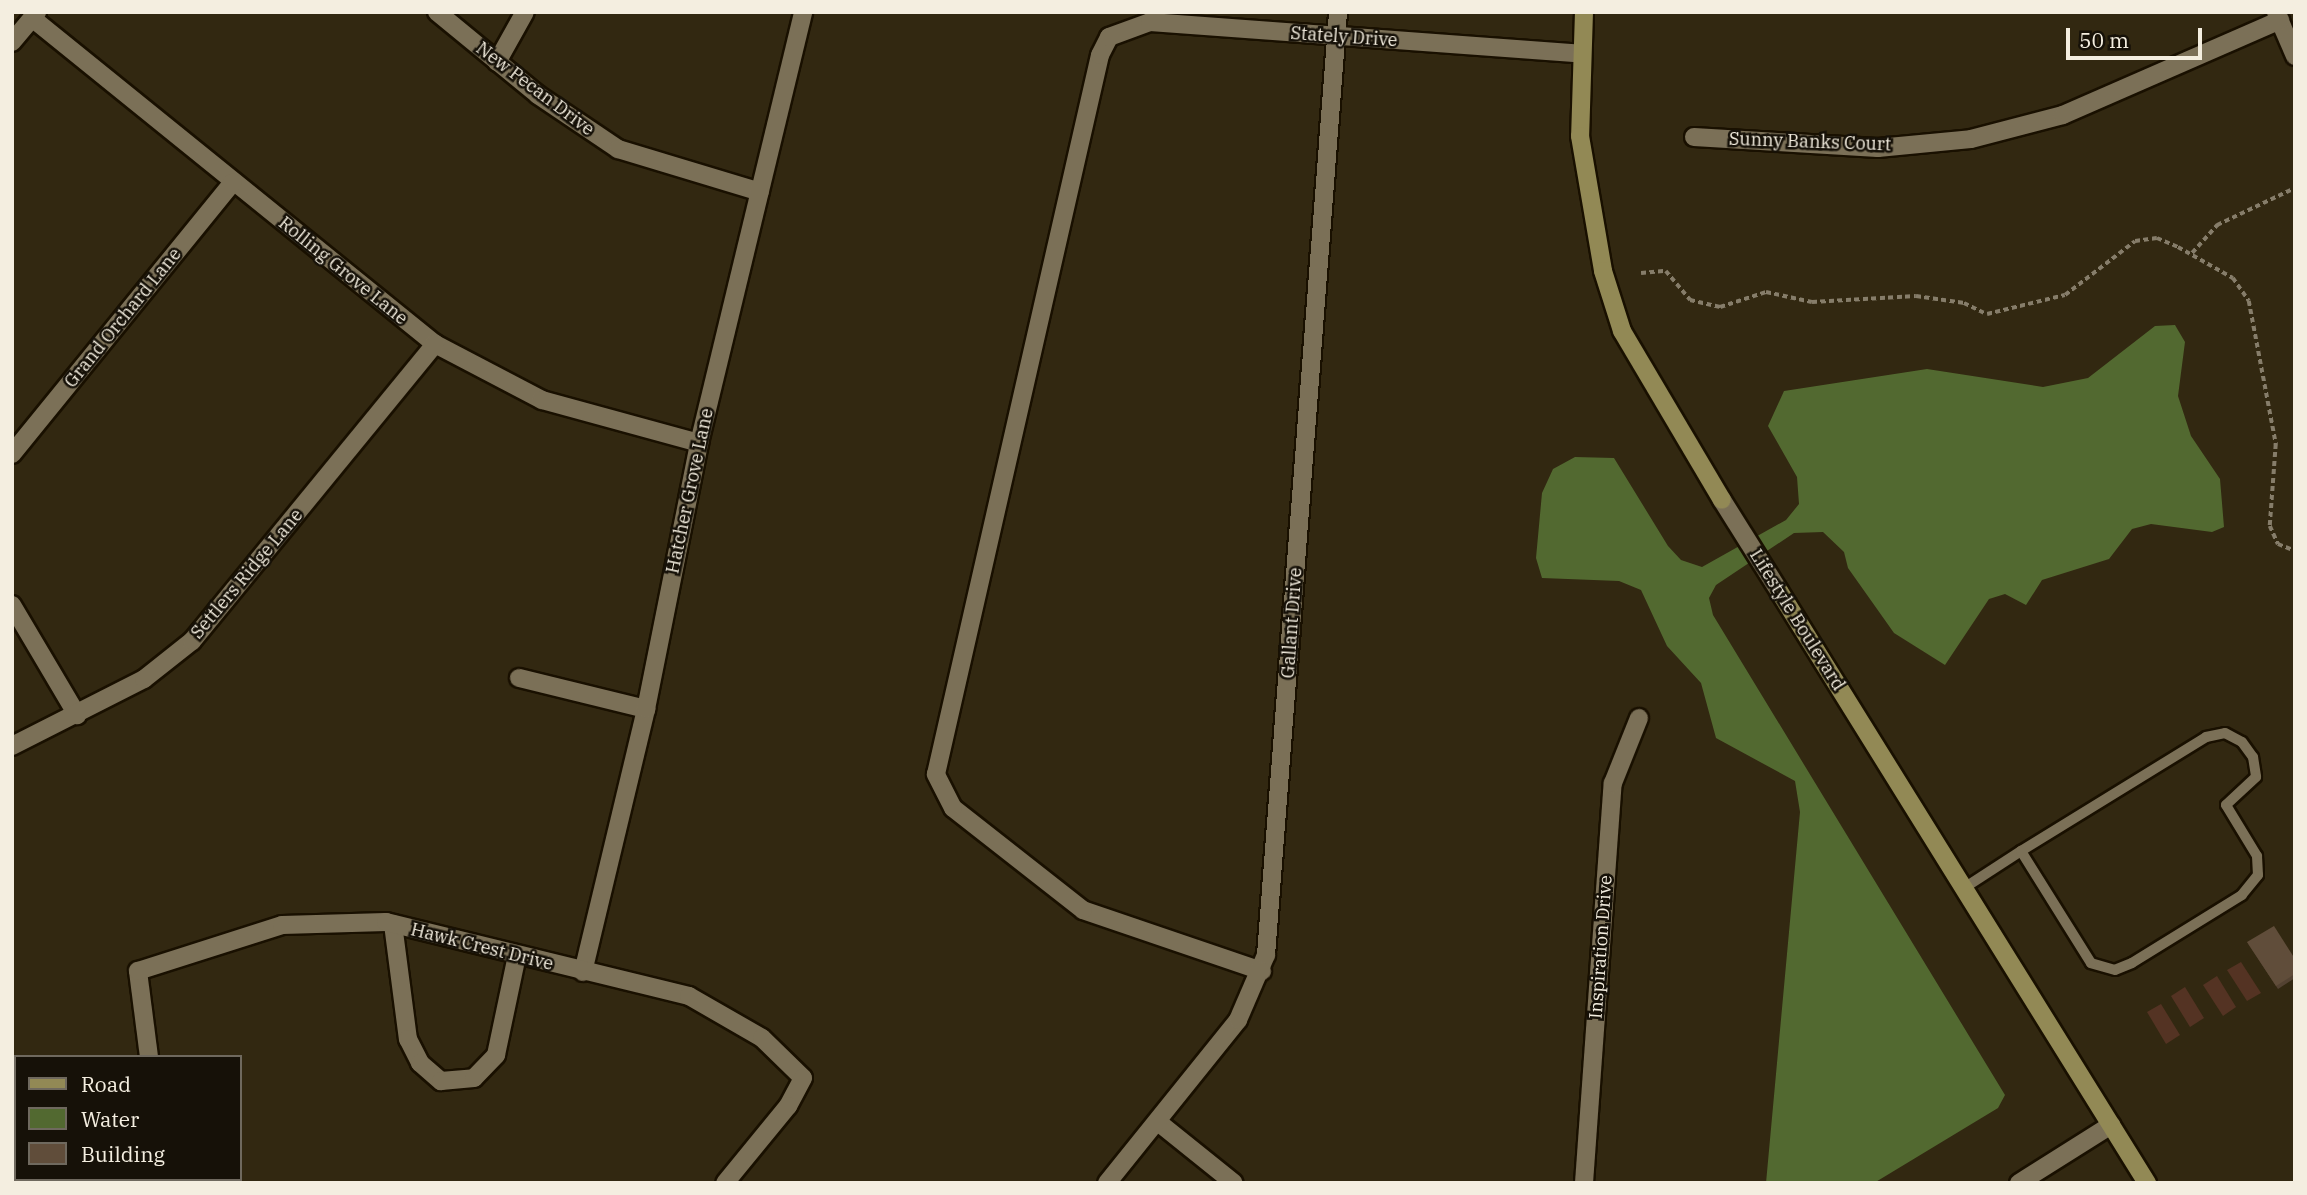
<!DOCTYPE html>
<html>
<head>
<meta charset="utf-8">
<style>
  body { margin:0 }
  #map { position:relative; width:2307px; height:1195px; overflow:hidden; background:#322811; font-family:"IBM Plex Serif",serif }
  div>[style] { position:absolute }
  .green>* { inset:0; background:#543323 }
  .water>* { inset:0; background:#526930 }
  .path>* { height:3.5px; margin-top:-1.75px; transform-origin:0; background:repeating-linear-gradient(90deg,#867d6a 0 5px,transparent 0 8.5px) }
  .roads { filter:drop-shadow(2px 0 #191000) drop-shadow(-2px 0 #191000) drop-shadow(0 2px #191000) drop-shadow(0 -2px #191000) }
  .lane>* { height:10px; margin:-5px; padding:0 5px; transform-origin:5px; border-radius:5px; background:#7b7057 }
  .street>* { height:18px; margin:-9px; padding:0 9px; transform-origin:9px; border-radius:9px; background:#7b7057 }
  .secondary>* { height:18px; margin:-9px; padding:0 9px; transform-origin:9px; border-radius:9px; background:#928955 }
  .wall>* { inset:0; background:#534232 }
  .building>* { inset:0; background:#604d3a }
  span { translate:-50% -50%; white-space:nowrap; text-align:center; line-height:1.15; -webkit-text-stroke:5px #161108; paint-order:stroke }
  .street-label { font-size:18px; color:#f4eee0 }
  .frame { position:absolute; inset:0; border:14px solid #f4eee0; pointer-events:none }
  .legend { position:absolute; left:14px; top:1055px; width:228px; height:126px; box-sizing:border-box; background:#161108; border:2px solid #6f695e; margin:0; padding:9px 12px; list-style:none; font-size:21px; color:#f4eee0 }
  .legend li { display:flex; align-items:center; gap:14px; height:35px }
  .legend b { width:35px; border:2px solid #6f695e }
  .scale { position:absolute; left:2066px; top:28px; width:136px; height:32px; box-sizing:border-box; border:4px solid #f4eee0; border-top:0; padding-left:9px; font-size:21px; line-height:24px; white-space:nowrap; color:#f4eee0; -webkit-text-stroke:5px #161108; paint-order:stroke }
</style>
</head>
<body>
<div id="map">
  <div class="green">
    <div style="clip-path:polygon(2241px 962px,2261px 993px,2247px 1001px,2227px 970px)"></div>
    <div style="clip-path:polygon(2217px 976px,2236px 1007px,2223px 1016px,2203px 985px)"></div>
    <div style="clip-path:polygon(2185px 987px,2204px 1018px,2190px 1027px,2171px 996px)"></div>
    <div style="clip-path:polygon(2161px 1004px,2180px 1035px,2166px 1044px,2147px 1012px)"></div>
  </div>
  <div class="water">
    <div style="clip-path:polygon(2175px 325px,2185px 342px,2178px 396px,2191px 436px,2220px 479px,2224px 527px,2212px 532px,2151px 524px,2132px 529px,2109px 559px,2042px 580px,2026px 605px,2005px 594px,1989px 599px,1945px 665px,1894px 633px,1848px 568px,1844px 552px,1823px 532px,1794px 533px,1716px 585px,1709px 598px,1713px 615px,2005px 1095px,1998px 1108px,1874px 1183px,1766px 1183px,1800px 812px,1795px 781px,1716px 738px,1701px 683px,1667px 646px,1641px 590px,1619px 581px,1542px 578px,1536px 558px,1542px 493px,1553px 469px,1575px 457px,1614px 458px,1668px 546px,1681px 560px,1702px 567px,1786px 520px,1799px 504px,1797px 477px,1768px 426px,1784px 391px,1927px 369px,2043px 387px,2088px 378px,2155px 326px)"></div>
  </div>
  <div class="path">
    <div style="left:2192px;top:253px;width:38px;rotate:-48deg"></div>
    <div style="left:2217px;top:225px;width:86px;rotate:-25.4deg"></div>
    <div style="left:1641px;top:273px;width:25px;rotate:-5deg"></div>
    <div style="left:1666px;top:271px;width:38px;rotate:50deg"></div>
    <div style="left:1690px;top:300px;width:31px;rotate:13deg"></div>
    <div style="left:1720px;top:307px;width:48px;rotate:-18.1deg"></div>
    <div style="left:1766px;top:292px;width:47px;rotate:12.3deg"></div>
    <div style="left:1812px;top:302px;width:104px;rotate:-3.3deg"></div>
    <div style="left:1916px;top:296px;width:49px;rotate:8.3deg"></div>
    <div style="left:1964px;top:303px;width:25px;rotate:26deg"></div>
    <div style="left:1987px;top:314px;width:80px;rotate:-13.7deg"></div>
    <div style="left:2065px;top:295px;width:88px;rotate:-37.6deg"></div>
    <div style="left:2135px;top:241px;width:22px;rotate:-8deg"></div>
    <div style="left:2157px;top:238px;width:23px;rotate:23deg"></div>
    <div style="left:2178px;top:247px;width:63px;rotate:29.4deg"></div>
    <div style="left:2233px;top:278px;width:28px;rotate:55deg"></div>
    <div style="left:2249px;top:301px;width:146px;rotate:79.3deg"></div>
    <div style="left:2276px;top:444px;width:82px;rotate:94.2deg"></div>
    <div style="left:2270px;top:526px;width:20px;rotate:66deg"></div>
    <div style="left:2278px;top:544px;width:18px;rotate:22deg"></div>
  </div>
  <div class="roads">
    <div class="lane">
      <div style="left:1964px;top:888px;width:68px;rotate:-33deg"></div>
      <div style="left:2021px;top:851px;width:217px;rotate:-31.6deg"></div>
      <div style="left:2206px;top:737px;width:19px;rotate:-12deg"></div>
      <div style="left:2225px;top:733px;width:19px;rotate:28deg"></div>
      <div style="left:2242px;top:742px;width:19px;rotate:54deg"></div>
      <div style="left:2253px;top:757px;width:20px;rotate:81deg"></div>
      <div style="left:2256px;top:777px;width:41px;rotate:137deg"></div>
      <div style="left:2226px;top:805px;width:60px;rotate:58.7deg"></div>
      <div style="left:2257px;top:856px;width:19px;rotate:87deg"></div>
      <div style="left:2258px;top:875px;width:26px;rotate:129deg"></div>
      <div style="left:2242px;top:895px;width:129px;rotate:148.3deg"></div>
      <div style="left:2132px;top:963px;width:18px;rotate:158deg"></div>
      <div style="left:2115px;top:970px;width:25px;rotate:-164deg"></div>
      <div style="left:2091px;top:963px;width:132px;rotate:-122deg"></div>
    </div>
    <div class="street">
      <div style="left:437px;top:12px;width:131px;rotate:39.4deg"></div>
      <div style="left:538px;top:95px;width:97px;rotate:34deg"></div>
      <div style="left:618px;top:149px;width:148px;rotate:16.8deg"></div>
      <div style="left:2276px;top:12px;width:48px;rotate:66.6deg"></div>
      <div style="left:32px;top:18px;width:518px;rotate:38.97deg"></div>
      <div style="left:435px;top:344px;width:121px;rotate:27.6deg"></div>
      <div style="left:542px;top:400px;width:163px;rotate:15.3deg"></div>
      <div style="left:12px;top:42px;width:39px;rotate:-50deg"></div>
      <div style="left:497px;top:62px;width:57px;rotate:-60.8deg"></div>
      <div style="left:1694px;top:137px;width:184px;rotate:3.4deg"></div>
      <div style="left:1878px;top:148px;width:93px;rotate:-5.5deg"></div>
      <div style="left:1971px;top:139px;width:95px;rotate:-14.6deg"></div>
      <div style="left:2063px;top:115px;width:237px;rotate:-23.6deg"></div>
      <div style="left:12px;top:454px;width:350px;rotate:-50.9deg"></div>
      <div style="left:1722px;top:500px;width:107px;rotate:57.9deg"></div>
      <div style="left:12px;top:605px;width:128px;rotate:59.4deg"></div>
      <div style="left:519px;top:678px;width:131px;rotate:13.7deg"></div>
      <div style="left:12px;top:746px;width:148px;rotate:-26.9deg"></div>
      <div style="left:144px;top:679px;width:61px;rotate:-38.4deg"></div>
      <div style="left:192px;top:641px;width:384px;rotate:-50.7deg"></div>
      <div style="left:393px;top:924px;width:116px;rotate:82.6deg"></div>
      <div style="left:408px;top:1039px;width:27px;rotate:63deg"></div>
      <div style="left:420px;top:1063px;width:28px;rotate:41deg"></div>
      <div style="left:441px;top:1081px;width:33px;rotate:-5deg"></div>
      <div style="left:474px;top:1078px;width:32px;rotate:-46deg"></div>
      <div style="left:496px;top:1055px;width:102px;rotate:-78.1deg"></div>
      <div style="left:1262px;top:971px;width:189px;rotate:-161.2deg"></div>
      <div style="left:1083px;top:910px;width:165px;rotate:-141.9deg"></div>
      <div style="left:953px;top:808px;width:38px;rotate:-117deg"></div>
      <div style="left:936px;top:774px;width:737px;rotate:-77.15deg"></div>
      <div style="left:1100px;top:55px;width:20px;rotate:-63deg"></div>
      <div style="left:1109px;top:37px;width:44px;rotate:-20.1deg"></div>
      <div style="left:1150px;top:22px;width:432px;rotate:4.2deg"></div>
      <div style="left:583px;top:972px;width:270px;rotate:-76.5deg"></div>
      <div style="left:646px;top:709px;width:271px;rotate:-78.7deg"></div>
      <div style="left:699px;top:443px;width:443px;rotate:-76.4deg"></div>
      <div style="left:149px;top:1057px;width:87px;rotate:-97.3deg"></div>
      <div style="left:138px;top:971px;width:151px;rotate:-17.7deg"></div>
      <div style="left:282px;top:925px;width:104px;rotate:-1.7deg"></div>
      <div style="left:386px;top:922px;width:312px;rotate:13.7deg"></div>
      <div style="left:689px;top:996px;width:84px;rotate:29.9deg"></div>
      <div style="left:762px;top:1038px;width:57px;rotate:44.3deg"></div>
      <div style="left:803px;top:1078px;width:32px;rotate:118deg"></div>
      <div style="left:788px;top:1106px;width:99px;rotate:129.3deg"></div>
      <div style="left:1158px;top:1122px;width:97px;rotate:38.8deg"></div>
      <div style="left:183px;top:1179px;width:4px;rotate:63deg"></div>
      <div style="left:1107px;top:1183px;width:209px;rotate:-51.2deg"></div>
      <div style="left:1238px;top:1020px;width:71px;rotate:-66.7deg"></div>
      <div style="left:1266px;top:955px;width:946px;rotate:-85.63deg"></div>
      <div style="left:1584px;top:1183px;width:401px;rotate:-85.9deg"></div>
      <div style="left:1613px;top:783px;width:70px;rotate:-68.2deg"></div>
      <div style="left:2019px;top:1183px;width:109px;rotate:-32.2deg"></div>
    </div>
    <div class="secondary">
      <div style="left:1584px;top:12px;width:124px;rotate:91.8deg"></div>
      <div style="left:1580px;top:136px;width:137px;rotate:80.3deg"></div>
      <div style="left:1603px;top:271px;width:63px;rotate:72.4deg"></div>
      <div style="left:1622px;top:331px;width:196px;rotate:59.4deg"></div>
      <div style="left:1779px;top:591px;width:697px;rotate:58.13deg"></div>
    </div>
  </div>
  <div class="wall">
    <div style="clip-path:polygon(2247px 942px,2295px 958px,2295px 978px,2278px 989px)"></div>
  </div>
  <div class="building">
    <div style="clip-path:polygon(2274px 926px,2295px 959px,2295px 974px,2276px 986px,2247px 942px)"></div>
  </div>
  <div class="street-label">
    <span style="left:1344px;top:37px;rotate:4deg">Stately Drive</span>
    <span style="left:535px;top:89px;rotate:37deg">New Pecan Drive</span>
    <span style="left:1810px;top:142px;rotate:2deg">Sunny Banks Court</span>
    <span style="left:343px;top:271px;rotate:39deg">Rolling Grove Lane</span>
    <span style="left:123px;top:318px;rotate:-51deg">Grand Orchard Lane</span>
    <span style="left:690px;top:491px;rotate:-78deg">Hatcher Grove Lane</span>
    <span style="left:247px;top:574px;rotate:-50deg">Settlers Ridge Lane</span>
    <span style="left:1797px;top:620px;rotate:58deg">Lifestyle Boulevard</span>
    <span style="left:1292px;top:623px;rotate:-86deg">Gallant Drive</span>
    <span style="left:482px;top:947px;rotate:14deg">Hawk Crest Drive</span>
    <span style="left:1601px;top:947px;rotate:-86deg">Inspiration Drive</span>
  </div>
  <div class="frame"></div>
  <ul class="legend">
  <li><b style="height:9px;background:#928955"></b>Road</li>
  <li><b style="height:19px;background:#526930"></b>Water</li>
  <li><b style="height:19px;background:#604d3a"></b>Building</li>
  </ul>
  <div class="scale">50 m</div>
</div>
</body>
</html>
